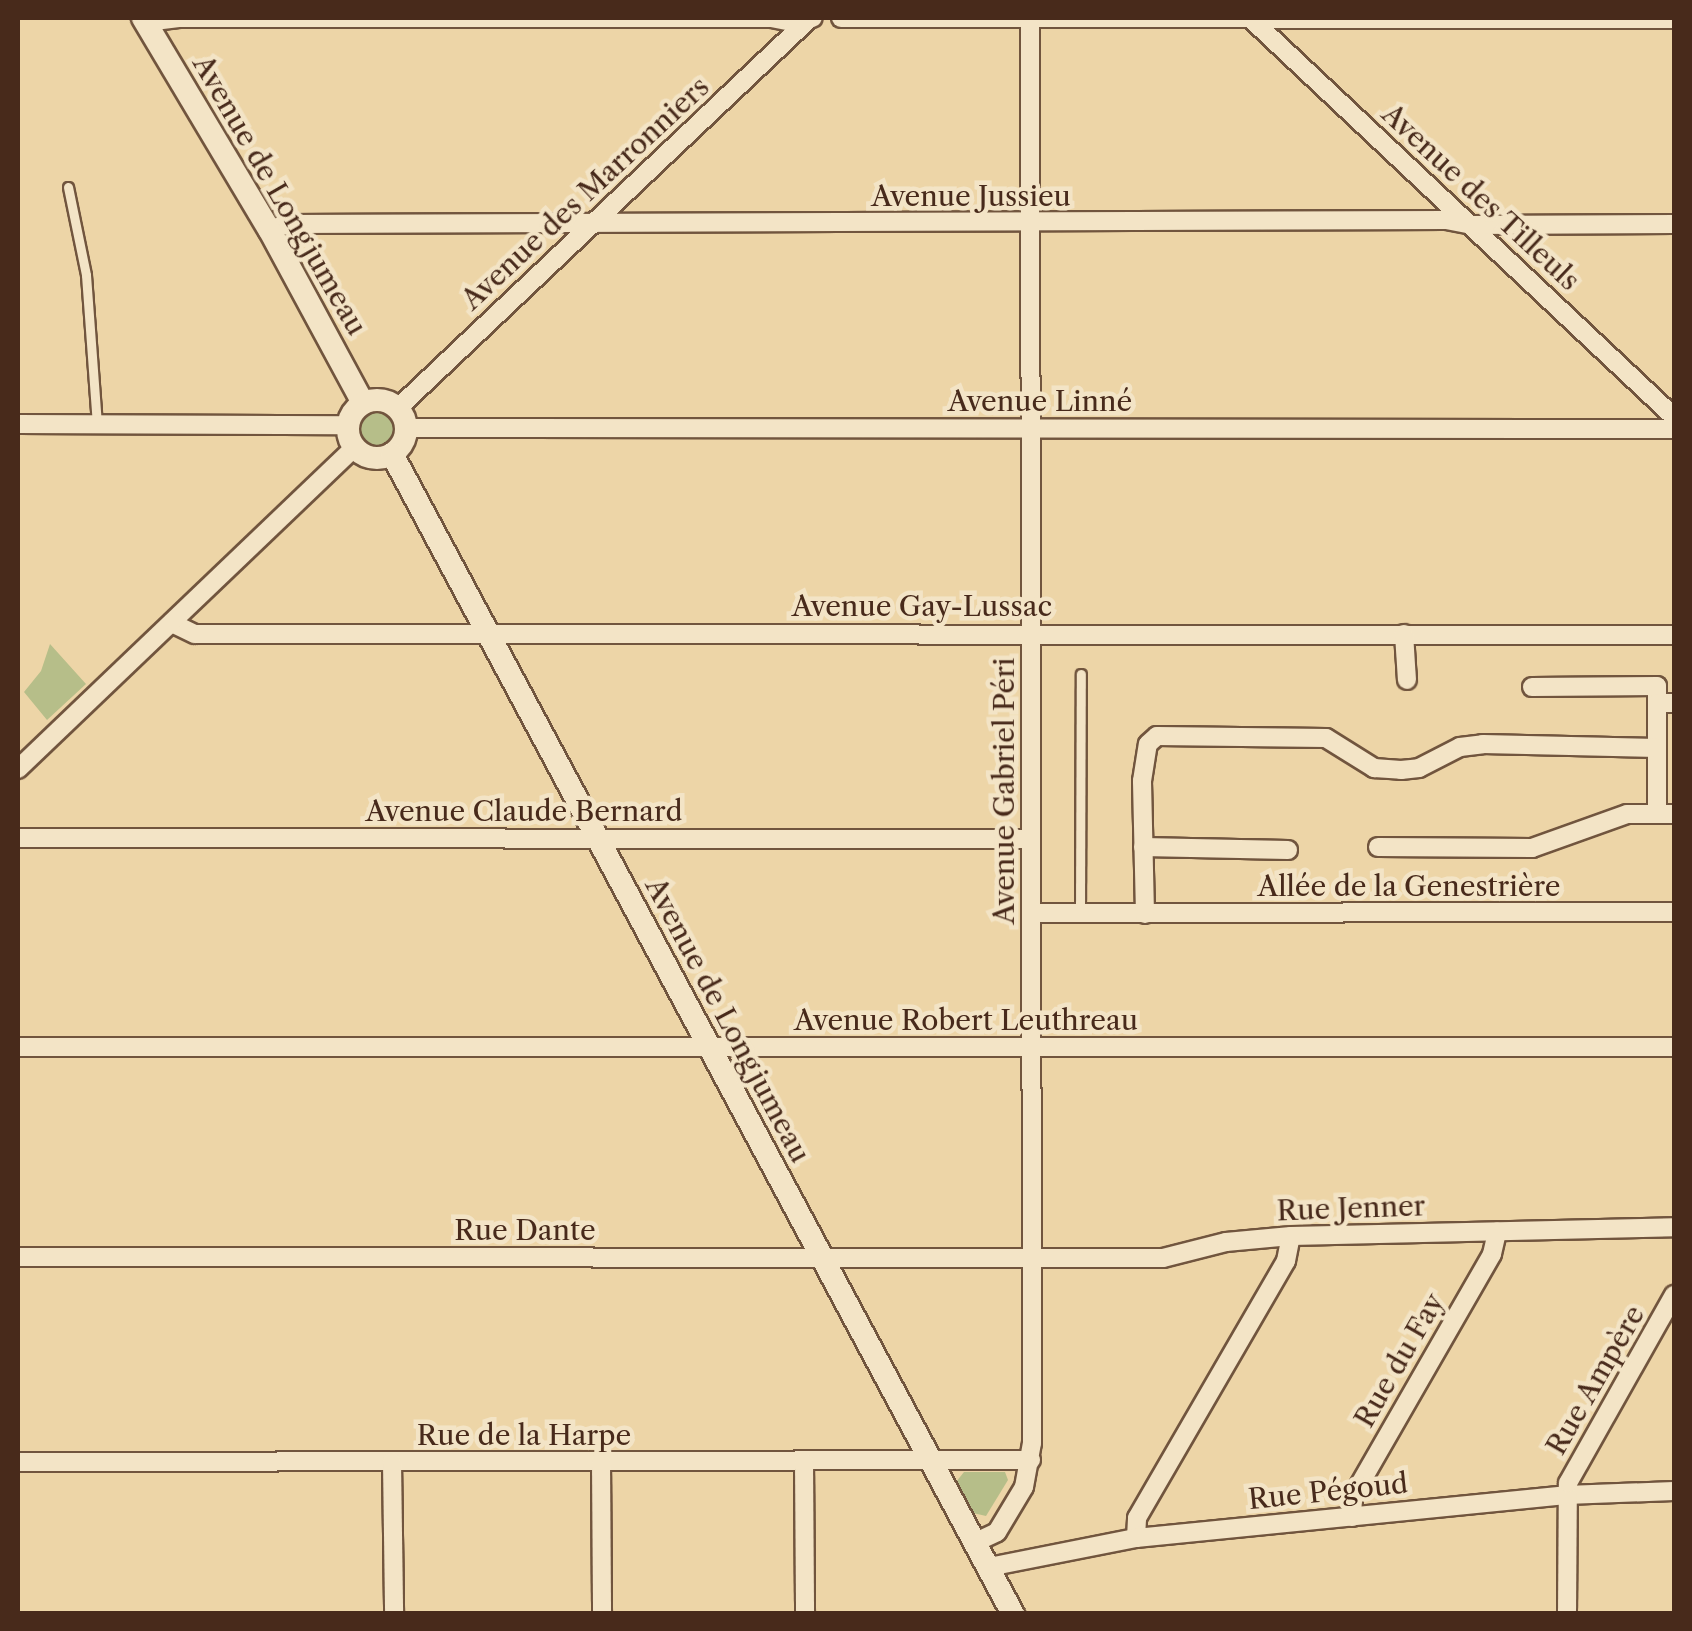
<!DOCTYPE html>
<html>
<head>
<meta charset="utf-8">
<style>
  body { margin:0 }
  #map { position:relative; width:1692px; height:1631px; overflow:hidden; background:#edd5a7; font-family:"Libre Caslon Text",serif }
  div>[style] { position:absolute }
  .green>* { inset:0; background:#b6be89 }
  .round { border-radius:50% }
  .roads { filter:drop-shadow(2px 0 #71553e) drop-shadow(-2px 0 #71553e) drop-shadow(0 2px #71553e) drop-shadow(0 -2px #71553e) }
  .service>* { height:9px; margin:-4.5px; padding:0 4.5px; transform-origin:4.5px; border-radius:4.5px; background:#f3e4c6 }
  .minor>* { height:18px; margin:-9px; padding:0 9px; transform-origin:9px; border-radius:9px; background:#f3e4c6 }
  .tertiary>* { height:22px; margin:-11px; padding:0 11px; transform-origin:11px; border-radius:11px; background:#f3e4c6 }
  .tertiary>.ring { margin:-11px; padding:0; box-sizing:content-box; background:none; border:22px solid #f3e4c6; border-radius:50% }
  span { translate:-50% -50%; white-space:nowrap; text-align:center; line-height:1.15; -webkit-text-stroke:9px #f3e4c6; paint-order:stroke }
  .street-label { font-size:28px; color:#482a1b }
  .frame { position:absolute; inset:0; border:20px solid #482a1b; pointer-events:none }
</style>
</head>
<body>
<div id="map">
  <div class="green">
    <div class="round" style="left:359px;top:411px;width:36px;height:36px"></div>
    <div style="clip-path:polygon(50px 644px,86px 684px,47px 720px,24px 692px,41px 671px)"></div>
    <div style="clip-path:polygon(964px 1472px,1005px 1472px,1008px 1480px,986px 1516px,973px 1513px,956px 1482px)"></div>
  </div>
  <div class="roads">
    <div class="service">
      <div style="left:68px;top:187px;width:90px;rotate:78.4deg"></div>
      <div style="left:86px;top:275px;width:150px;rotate:85.8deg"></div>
      <div style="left:1080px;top:913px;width:239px;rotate:-89.8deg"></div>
    </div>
    <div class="minor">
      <div style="left:841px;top:18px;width:833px;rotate:0.07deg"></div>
      <div style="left:1250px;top:18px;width:582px;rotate:43.26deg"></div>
      <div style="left:146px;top:22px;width:33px;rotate:-7deg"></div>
      <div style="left:179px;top:18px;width:592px"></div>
      <div style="left:771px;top:18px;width:21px;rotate:11deg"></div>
      <div style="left:792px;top:22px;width:21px;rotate:-11deg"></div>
      <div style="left:269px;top:229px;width:22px;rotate:-13deg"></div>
      <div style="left:290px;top:224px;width:1156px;rotate:-0.2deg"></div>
      <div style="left:1446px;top:220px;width:25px;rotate:11deg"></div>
      <div style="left:1471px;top:225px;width:203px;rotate:-0.3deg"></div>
      <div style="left:398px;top:408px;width:564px;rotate:-43.42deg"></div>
      <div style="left:18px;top:424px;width:329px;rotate:0.2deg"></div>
      <div style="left:406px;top:428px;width:1268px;rotate:0.05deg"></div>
      <div style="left:172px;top:623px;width:25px;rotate:26deg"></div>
      <div style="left:195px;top:634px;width:1479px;rotate:0.04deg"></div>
      <div style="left:1404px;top:634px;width:46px;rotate:86.3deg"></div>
      <div style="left:1532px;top:687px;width:125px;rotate:-0.5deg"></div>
      <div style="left:1657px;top:686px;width:17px;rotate:90deg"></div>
      <div style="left:1674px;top:703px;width:17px;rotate:180deg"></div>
      <div style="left:1657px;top:703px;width:111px;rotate:90deg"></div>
      <div style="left:1657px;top:814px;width:17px"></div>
      <div style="left:18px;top:769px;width:465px;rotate:-43.7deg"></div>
      <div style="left:18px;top:838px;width:1013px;rotate:0.06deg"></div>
      <div style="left:1143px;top:847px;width:145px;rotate:1.2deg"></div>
      <div style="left:1378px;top:847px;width:154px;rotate:0.4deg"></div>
      <div style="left:1532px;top:848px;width:101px;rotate:-19.7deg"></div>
      <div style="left:1627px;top:814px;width:30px"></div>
      <div style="left:1031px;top:913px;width:643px;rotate:-0.09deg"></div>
      <div style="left:1145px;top:914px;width:133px;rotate:-91.3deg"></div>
      <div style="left:1142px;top:781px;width:37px;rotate:-81deg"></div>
      <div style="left:1148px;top:744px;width:12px;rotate:-42deg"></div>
      <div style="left:1157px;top:736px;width:169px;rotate:0.7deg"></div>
      <div style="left:1326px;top:738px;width:57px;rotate:32deg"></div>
      <div style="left:1374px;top:768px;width:27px;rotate:4deg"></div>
      <div style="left:1401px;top:770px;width:18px;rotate:-6deg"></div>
      <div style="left:1419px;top:768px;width:46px;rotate:-27.1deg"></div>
      <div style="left:1460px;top:747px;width:23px;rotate:-7deg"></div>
      <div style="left:1483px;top:744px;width:174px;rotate:1.3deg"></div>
      <div style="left:18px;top:1047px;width:1656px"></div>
      <div style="left:18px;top:1257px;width:1145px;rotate:0.05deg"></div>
      <div style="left:1163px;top:1258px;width:65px;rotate:-14.3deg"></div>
      <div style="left:1226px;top:1242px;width:65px;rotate:-5.3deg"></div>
      <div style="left:1291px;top:1236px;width:383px;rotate:-1.3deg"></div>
      <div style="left:18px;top:1462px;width:1013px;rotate:-0.11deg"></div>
      <div style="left:392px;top:1462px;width:152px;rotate:89.2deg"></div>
      <div style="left:601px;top:1462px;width:152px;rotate:89.6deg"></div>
      <div style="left:804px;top:1462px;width:152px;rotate:89.6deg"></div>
      <div style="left:1352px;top:1517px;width:21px;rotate:-87deg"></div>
      <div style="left:1353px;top:1496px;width:279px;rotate:-60.1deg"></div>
      <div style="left:1492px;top:1254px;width:23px;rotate:-77deg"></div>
      <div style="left:1136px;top:1538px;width:20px;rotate:-87deg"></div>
      <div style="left:1137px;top:1518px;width:297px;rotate:-59.9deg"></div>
      <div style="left:1286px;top:1261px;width:25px;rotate:-79deg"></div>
      <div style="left:976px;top:1542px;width:23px;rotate:-25deg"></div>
      <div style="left:997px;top:1532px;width:52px;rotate:-59deg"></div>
      <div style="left:1024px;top:1487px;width:45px;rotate:-79.7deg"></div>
      <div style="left:1032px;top:1443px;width:1425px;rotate:-90.08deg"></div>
      <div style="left:989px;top:1567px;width:150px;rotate:-11.2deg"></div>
      <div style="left:1136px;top:1538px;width:432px;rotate:-5.7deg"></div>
      <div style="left:1566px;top:1495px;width:108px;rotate:-2.1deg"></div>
      <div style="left:1567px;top:1614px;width:131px;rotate:-89.6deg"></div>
      <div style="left:1568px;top:1483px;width:216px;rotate:-60.6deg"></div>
    </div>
    <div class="tertiary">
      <div style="left:143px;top:18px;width:246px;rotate:59.2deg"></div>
      <div style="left:269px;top:229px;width:198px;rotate:61.6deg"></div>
      <div class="ring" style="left:348px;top:400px;width:36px;height:36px"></div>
      <div style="left:392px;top:454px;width:1316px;rotate:61.84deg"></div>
    </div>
  </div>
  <div class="street-label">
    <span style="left:585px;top:193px;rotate:-43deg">Avenue des Marronniers</span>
    <span style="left:280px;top:195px;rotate:60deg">Avenue de Longjumeau</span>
    <span style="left:971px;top:196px">Avenue Jussieu</span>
    <span style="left:1481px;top:197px;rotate:43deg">Avenue des Tilleuls</span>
    <span style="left:1040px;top:401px">Avenue Linné</span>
    <span style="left:922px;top:606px">Avenue Gay-Lussac</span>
    <span style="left:1004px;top:791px;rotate:-90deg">Avenue Gabriel Péri</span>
    <span style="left:524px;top:811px">Avenue Claude Bernard</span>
    <span style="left:1409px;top:886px">Allée de la Genestrière</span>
    <span style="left:728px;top:1020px;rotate:62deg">Avenue de Longjumeau</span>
    <span style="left:966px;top:1020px">Avenue Robert Leuthreau</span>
    <span style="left:1351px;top:1208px;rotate:-2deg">Rue Jenner</span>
    <span style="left:525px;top:1230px">Rue Dante</span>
    <span style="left:1399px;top:1360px;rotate:-60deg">Rue du Fay</span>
    <span style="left:1595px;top:1380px;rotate:-60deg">Rue Ampère</span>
    <span style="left:524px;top:1435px">Rue de la Harpe</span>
    <span style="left:1328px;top:1491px;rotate:-6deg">Rue Pégoud</span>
  </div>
  <div class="frame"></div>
</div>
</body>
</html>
